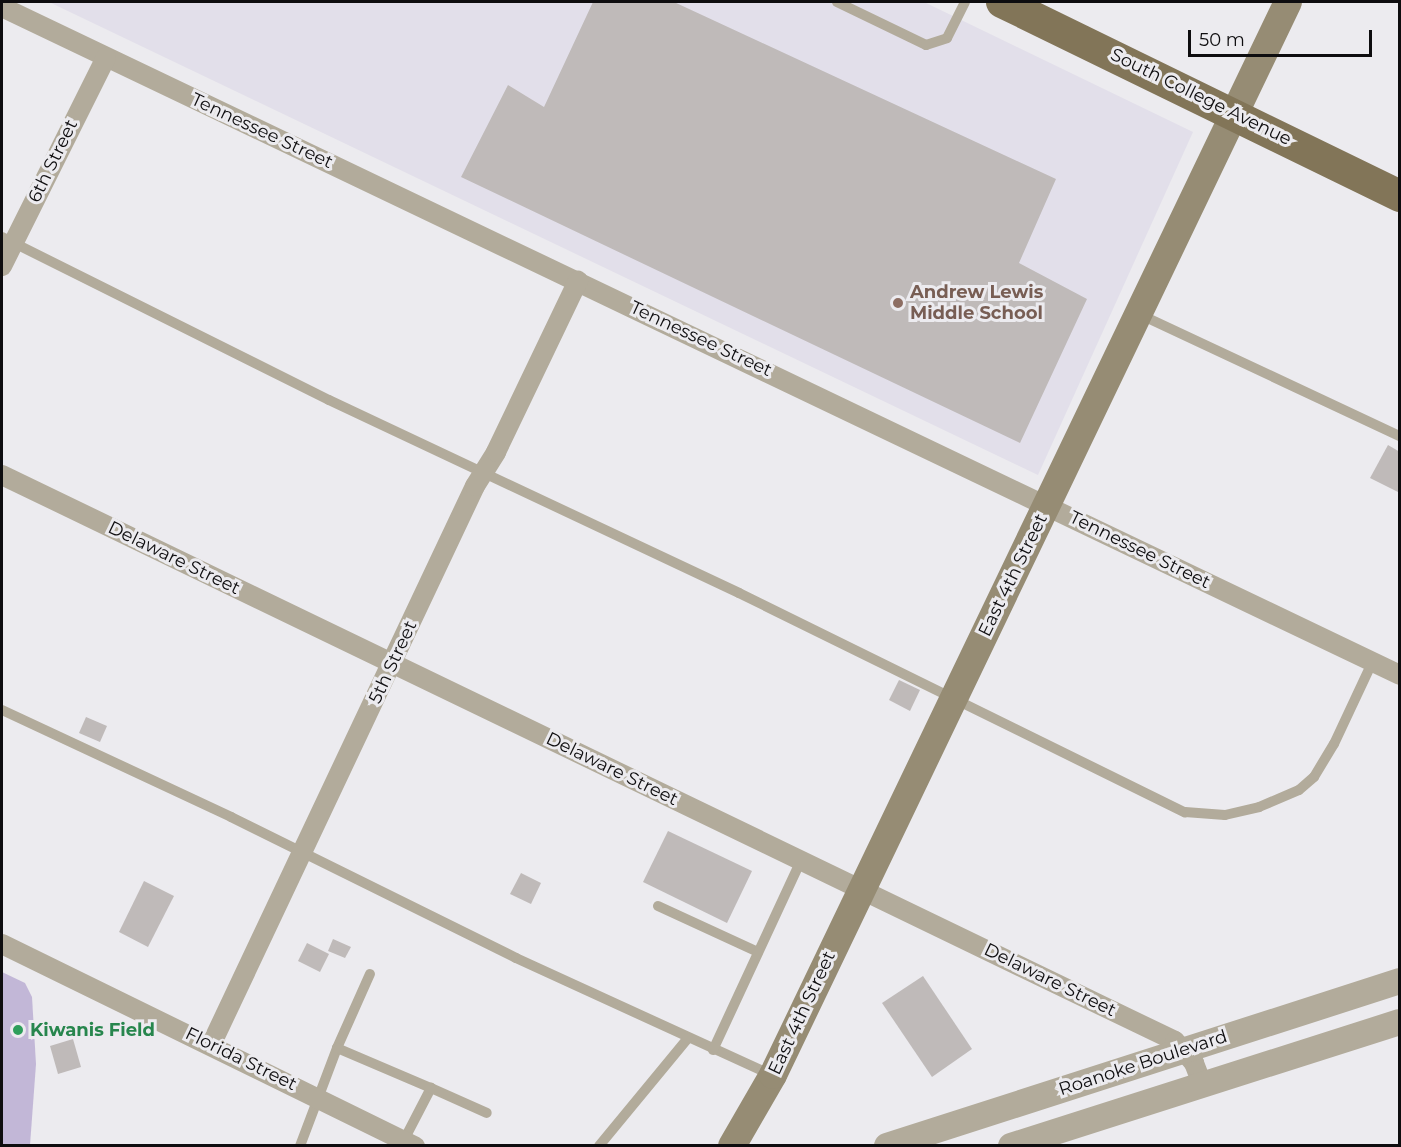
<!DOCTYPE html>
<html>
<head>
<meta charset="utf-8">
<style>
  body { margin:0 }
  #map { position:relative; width:1401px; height:1147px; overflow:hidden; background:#ecebef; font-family:Montserrat,sans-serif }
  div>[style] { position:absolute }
  .built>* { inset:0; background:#e2dfea }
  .green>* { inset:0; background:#c2b7d7 }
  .building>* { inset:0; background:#bfbab9 }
  .service>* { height:10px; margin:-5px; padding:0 5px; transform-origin:5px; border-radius:5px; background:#b2ab9b }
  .minor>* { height:20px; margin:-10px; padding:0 10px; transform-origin:10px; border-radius:10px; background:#b2ab9b }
  .tertiary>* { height:26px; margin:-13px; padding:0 13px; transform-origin:13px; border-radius:13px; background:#b2ab9b }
  .secondary>* { height:28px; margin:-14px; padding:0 14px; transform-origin:14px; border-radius:14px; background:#968c74 }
  .primary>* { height:32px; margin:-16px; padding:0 16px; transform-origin:16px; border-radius:16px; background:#827558 }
  .dots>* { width:16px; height:16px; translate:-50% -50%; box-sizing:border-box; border:3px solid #ecebef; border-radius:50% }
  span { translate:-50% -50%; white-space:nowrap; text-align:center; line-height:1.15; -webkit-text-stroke:6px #ecebef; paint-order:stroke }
  .street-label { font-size:18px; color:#0e0d0f }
  .education-label { font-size:18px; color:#785e54; font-weight:700 }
  .left { translate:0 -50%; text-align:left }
  .leisure-label { font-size:18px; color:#27864d; font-weight:700 }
  .frame { position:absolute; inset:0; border:3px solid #0e0d0f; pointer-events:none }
  .scale { position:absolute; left:1188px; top:30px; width:184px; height:27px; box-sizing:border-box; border:3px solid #0e0d0f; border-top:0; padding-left:8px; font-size:18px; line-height:21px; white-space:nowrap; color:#0e0d0f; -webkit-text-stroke:4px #ecebef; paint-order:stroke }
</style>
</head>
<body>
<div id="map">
  <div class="built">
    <div style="clip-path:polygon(49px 2px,924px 2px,1193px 132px,1038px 475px)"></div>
  </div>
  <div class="green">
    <div style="clip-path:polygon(2px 972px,25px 983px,32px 997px,36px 1064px,30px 1145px,2px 1145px)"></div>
  </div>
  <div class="building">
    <div style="clip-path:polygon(593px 2px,674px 2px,1056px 179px,1019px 263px,1087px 299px,1020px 443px,461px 177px,508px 85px,544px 107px)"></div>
    <div style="clip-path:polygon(1388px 445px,1400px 452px,1400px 493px,1370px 478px)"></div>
    <div style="clip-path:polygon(899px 680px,920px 690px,910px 711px,889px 700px)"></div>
    <div style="clip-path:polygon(86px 717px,107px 726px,100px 742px,79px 733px)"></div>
    <div style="clip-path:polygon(668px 831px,752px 871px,727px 923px,643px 882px)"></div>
    <div style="clip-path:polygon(521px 873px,541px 883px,531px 904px,510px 894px)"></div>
    <div style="clip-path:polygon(144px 881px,174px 896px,148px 947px,119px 932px)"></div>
    <div style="clip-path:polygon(333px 939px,351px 947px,345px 958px,328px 951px)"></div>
    <div style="clip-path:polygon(307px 943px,329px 954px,320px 972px,298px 961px)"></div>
    <div style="clip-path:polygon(923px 976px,972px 1049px,932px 1077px,882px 1003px)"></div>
    <div style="clip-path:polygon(73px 1039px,81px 1067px,58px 1074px,50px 1046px)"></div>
  </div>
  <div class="service">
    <div style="left:837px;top:2px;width:99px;rotate:25.8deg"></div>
    <div style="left:926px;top:45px;width:22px;rotate:-18deg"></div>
    <div style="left:947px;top:38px;width:40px;rotate:-63.4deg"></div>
    <div style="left:2px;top:237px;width:365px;rotate:26.5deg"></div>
    <div style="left:329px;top:400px;width:453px;rotate:25.2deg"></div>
    <div style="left:739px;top:593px;width:497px;rotate:26.2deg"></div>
    <div style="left:1185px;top:812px;width:40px;rotate:4.3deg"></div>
    <div style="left:1225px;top:815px;width:35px;rotate:-13deg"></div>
    <div style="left:1259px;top:807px;width:43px;rotate:-23deg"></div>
    <div style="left:1299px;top:790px;width:20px;rotate:-41deg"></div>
    <div style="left:1314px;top:777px;width:39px;rotate:-59deg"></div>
    <div style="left:1334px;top:744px;width:89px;rotate:-64.9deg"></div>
    <div style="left:1139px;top:314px;width:288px;rotate:25.1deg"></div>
    <div style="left:2px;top:710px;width:253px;rotate:25deg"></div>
    <div style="left:231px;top:817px;width:318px;rotate:26.3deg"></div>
    <div style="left:516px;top:958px;width:281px;rotate:24.6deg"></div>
    <div style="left:658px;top:906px;width:110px;rotate:24.7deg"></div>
    <div style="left:337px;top:1048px;width:81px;rotate:-66deg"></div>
    <div style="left:713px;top:1050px;width:209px;rotate:-65.1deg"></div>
    <div style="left:404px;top:1140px;width:59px;rotate:-62.6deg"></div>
    <div style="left:431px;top:1088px;width:61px;rotate:24.1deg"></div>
    <div style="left:300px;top:1146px;width:105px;rotate:-69.3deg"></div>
    <div style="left:337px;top:1048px;width:102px;rotate:23.1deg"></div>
    <div style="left:599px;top:1146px;width:140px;rotate:-50.5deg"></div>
  </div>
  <div class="minor">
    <div style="left:2px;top:7px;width:1549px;rotate:25.54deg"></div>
    <div style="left:2px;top:266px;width:233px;rotate:-63.5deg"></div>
    <div style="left:2px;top:475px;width:1302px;rotate:25.76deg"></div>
    <div style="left:1175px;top:1041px;width:29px;rotate:49deg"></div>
    <div style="left:1194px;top:1063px;width:22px;rotate:69deg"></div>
    <div style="left:2px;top:944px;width:460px;rotate:26.1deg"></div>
    <div style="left:211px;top:1045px;width:618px;rotate:-64.72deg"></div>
    <div style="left:475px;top:486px;width:40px;rotate:-58deg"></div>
    <div style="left:496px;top:452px;width:190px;rotate:-64.4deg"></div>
  </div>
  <div class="tertiary">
    <div style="left:887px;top:1146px;width:539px;rotate:-17.83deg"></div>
    <div style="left:1011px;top:1146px;width:408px;rotate:-17.7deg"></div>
  </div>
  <div class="secondary">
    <div style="left:732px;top:1146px;width:82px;rotate:-60deg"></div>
    <div style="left:773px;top:1075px;width:1190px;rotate:-64.36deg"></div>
  </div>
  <div class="primary">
    <div style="left:1002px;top:2px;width:443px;rotate:26deg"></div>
  </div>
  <div class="dots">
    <div style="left:898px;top:303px;background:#8d6e63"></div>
    <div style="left:18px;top:1030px;background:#2e9e5b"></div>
  </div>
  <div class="street-label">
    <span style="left:1201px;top:97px;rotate:26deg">South College Avenue</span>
    <span style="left:262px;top:131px;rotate:25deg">Tennessee Street</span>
    <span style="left:53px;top:161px;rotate:-64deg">6th Street</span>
    <span style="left:701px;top:339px;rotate:25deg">Tennessee Street</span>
    <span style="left:1140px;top:550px;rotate:26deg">Tennessee Street</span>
    <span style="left:174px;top:558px;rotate:26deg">Delaware Street</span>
    <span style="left:1013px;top:575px;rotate:-64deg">East 4th Street</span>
    <span style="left:393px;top:662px;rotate:-65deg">5th Street</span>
    <span style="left:612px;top:769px;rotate:26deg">Delaware Street</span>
    <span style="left:1050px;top:980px;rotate:26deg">Delaware Street</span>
    <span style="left:802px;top:1013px;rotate:-65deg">East 4th Street</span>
    <span style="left:241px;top:1059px;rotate:26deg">Florida Street</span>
    <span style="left:1143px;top:1063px;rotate:-18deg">Roanoke Boulevard</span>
  </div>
  <div class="education-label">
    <span class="left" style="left:910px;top:303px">Andrew Lewis<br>Middle School</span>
  </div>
  <div class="leisure-label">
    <span class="left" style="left:30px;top:1030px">Kiwanis Field</span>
  </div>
  <div class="frame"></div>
  <div class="scale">50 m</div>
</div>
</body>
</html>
